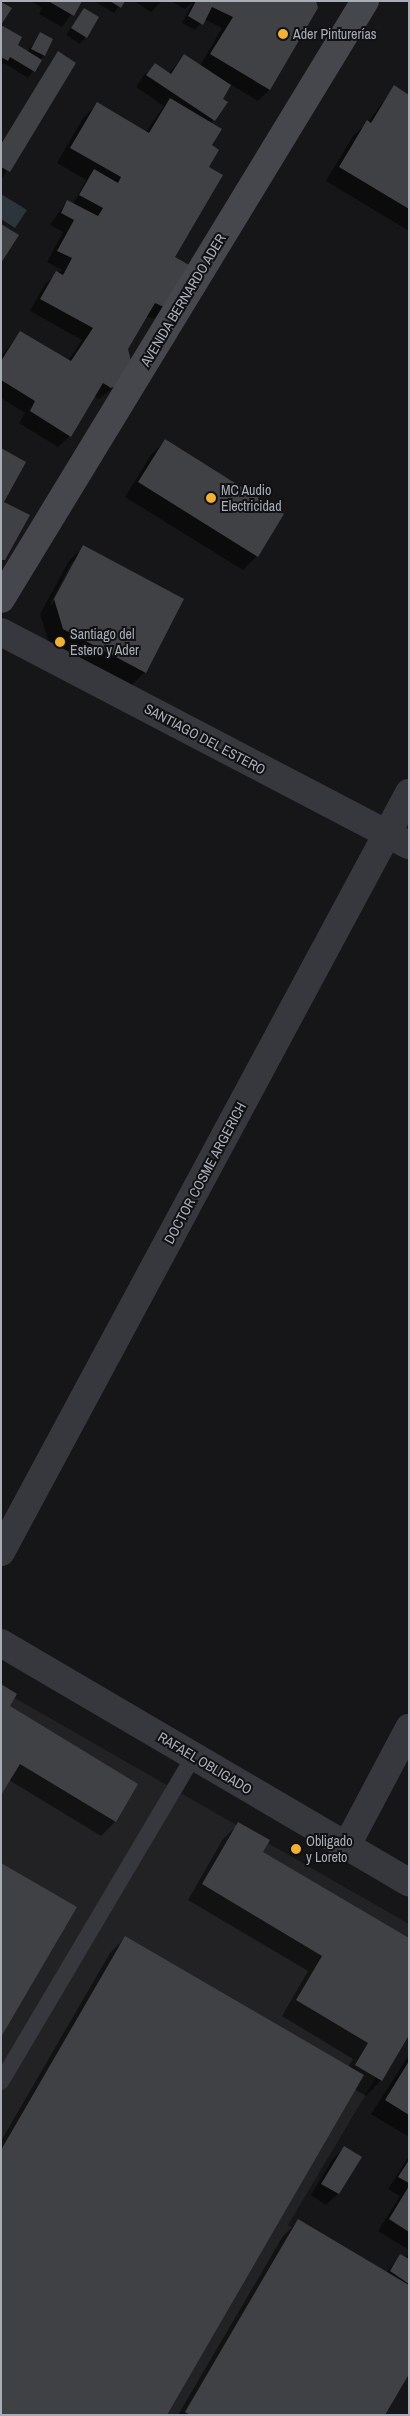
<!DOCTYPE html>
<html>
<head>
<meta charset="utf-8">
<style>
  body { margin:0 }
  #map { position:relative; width:410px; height:2416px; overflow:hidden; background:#161618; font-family:"Archivo Narrow",sans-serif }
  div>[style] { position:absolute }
  .built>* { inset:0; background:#222225 }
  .water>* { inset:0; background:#2c353c }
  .shadow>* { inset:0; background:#0007 }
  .building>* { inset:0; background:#404145 }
  .service>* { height:16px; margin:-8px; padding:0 8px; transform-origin:8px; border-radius:8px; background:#37383d }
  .minor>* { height:28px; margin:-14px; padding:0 14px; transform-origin:14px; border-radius:14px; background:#37383d }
  .secondary>* { height:28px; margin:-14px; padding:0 14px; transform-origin:14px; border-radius:14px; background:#45474d }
  .dots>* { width:14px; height:14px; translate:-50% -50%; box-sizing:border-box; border:2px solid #111113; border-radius:50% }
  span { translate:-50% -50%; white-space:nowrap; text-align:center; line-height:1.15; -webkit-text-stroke:4px #111113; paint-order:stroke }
  .poi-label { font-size:14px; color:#a8adb8 }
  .left { translate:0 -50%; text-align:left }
  .street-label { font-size:14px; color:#a8adb8 }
  .frame { position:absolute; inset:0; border:2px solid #a8adb8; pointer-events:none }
</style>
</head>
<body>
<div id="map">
  <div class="built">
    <div style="clip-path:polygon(1px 1690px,409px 1924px,409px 2022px,288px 2225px,409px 2291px,375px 2415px,1px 2415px)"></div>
  </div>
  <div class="water">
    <div style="clip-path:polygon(1px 194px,27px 210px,15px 228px,1px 219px)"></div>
  </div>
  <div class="shadow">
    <div style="clip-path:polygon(31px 1px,81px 1px,62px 27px,39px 14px,42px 8px)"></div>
    <div style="clip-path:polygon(94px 1px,123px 1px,114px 13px)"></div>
    <div style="clip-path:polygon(134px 1px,162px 1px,151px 12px)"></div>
    <div style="clip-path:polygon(171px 1px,315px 1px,269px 90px,258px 101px,230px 84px,221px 99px,211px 124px,207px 167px,174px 258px,165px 307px,154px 319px,146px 316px,127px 349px,118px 384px,99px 399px,94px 396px,70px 436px,58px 447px,19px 423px,25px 413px,1px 398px,1px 356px,20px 333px,68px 361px,82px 340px,30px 311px,45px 284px,62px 270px,47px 262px,63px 232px,50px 225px,67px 201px,73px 204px,86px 180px,57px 163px,83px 118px,97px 104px,146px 132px,164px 106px,136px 87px,143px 76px,155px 65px,168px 74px,184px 56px,200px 66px,222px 28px,204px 19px,195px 30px,182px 23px,193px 2px,185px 9px)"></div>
    <div style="clip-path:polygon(84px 10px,86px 37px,80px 44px,66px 35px)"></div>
    <div style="clip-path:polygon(1px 27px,17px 45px,27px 52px,40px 34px,44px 55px,28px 78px,4px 63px,1px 66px)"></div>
    <div style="clip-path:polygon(58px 53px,74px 64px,2px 178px,1px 143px)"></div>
    <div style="clip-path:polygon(394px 87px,409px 96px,409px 231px,326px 181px,353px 136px,368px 122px)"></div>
    <div style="clip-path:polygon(165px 441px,257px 556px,243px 570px,125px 497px,151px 455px)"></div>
    <div style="clip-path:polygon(evenodd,83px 547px,145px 672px,131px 686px,49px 643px,40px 614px,69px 561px,83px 547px,72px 562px,75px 562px,52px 605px,50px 604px,72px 562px)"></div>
    <div style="clip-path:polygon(4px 1713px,137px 1784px,115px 1822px,101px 1836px,9px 1780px)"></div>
    <div style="clip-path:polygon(239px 1824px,262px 1852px,409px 1939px,381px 2080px,366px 2096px,354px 2089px,1px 2415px,1px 2141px,110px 1953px,126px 1937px,348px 2067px,353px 2059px,282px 2016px,308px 1971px,188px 1900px,223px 1839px)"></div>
    <div style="clip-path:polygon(409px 2055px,409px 2137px,371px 2114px)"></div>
    <div style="clip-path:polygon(344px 2148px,360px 2158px,338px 2194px,326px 2205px,311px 2195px,333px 2159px)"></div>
    <div style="clip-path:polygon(409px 2156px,409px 2250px,378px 2231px,400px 2196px,388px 2189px)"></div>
    <div style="clip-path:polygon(298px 2221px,386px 2273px,401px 2255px,405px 2258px,409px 2253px,409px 2372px,383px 2415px,178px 2415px,283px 2236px)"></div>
  </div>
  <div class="building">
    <div style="clip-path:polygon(48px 1px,82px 1px,74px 16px)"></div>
    <div style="clip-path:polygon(110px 1px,125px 1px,121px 8px)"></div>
    <div style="clip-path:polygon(196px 1px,316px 1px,318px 8px,270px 90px,210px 54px,233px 17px,212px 7px,203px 25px,188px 16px)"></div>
    <div style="clip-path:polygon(1px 2px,12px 8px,1px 25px,22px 37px,18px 45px,42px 60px,35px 72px,10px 57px,8px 61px,1px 57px)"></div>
    <div style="clip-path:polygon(84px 8px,99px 17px,87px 38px,71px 28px)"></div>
    <div style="clip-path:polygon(40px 32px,53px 39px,45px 56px,31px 49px)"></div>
    <div style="clip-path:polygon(58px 51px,76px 63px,10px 172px,1px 167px,1px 144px)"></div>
    <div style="clip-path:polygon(184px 54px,231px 85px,223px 99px,228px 102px,215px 121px,146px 75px,155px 63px,171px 74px)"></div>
    <div style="clip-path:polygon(394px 85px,409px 95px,409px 209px,339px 167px,367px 120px,371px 123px)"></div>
    <div style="clip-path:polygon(170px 98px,222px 129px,212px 145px,219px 150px,209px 167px,223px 175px,175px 257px,189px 265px,166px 308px,155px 303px,128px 349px,131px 361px,119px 385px,111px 388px,103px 383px,71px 437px,30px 411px,35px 401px,1px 380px,1px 361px,20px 331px,71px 361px,93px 328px,40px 299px,56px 271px,63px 275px,72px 258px,57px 251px,74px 220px,61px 213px,67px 200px,98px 216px,103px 208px,79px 195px,94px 169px,118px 183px,121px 177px,70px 148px,97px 102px,149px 133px)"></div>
    <div style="clip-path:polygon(1px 224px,19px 235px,1px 263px)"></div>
    <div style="clip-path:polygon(165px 439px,284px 514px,258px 557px,138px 482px)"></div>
    <div style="clip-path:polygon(1px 448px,26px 462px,4px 502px,30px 515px,5px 560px,1px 560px)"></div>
    <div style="clip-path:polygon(83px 545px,184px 599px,146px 673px,63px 629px,54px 599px)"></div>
    <div style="clip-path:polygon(1px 1684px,17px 1694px,10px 1706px,138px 1784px,116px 1822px,20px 1764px,1px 1795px)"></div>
    <div style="clip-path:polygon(238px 1822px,270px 1840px,263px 1852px,409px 1938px,409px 2035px,382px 2081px,355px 2065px,368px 2043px,296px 2000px,322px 1956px,202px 1884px)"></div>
    <div style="clip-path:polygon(1px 1863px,77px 1907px,1px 2037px)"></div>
    <div style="clip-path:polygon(125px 1936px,364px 2075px,167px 2415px,1px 2415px,1px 2150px)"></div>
    <div style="clip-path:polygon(409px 2061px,409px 2115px,385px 2100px)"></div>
    <div style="clip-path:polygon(344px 2146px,362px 2157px,339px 2194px,321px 2184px)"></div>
    <div style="clip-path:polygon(409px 2160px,409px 2183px,398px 2177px)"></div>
    <div style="clip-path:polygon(409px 2186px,409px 2232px,389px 2219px)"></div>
    <div style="clip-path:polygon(298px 2219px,409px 2285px,409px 2374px,385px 2415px,190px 2415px,185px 2412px)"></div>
    <div style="clip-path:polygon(400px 2254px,409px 2259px,409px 2284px,390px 2271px)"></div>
  </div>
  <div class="service">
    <div style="left:1px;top:2082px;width:377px;rotate:-59.4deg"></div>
  </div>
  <div class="minor">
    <div style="left:1px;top:632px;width:460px;rotate:27.6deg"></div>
    <div style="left:1px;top:1552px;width:862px;rotate:-61.74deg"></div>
    <div style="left:1px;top:1643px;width:473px;rotate:30.4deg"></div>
    <div style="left:346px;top:1847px;width:135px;rotate:-62.1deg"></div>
  </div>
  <div class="secondary">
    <div style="left:1px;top:599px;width:700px;rotate:-58.67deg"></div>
  </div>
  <div class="dots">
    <div style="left:283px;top:34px;background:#f2b134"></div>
    <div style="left:211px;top:498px;background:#f2b134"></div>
    <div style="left:60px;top:642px;background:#f2b134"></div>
    <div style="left:296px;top:1849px;background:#f2b134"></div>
  </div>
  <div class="poi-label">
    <span class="left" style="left:293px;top:34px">Ader Pinturerías</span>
    <span class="left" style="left:221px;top:498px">MC Audio<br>Electricidad</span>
    <span class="left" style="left:70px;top:642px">Santiago del<br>Estero y Ader</span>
    <span class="left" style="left:306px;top:1849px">Obligado<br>y Loreto</span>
  </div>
  <div class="street-label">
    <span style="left:183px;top:300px;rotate:-59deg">AVENIDA BERNARDO ADER</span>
    <span style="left:205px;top:739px;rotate:28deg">SANTIAGO DEL ESTERO</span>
    <span style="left:205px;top:1173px;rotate:-62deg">DOCTOR COSME ARGERICH</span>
    <span style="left:205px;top:1763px;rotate:31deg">RAFAEL OBLIGADO</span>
  </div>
  <div class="frame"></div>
</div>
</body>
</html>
